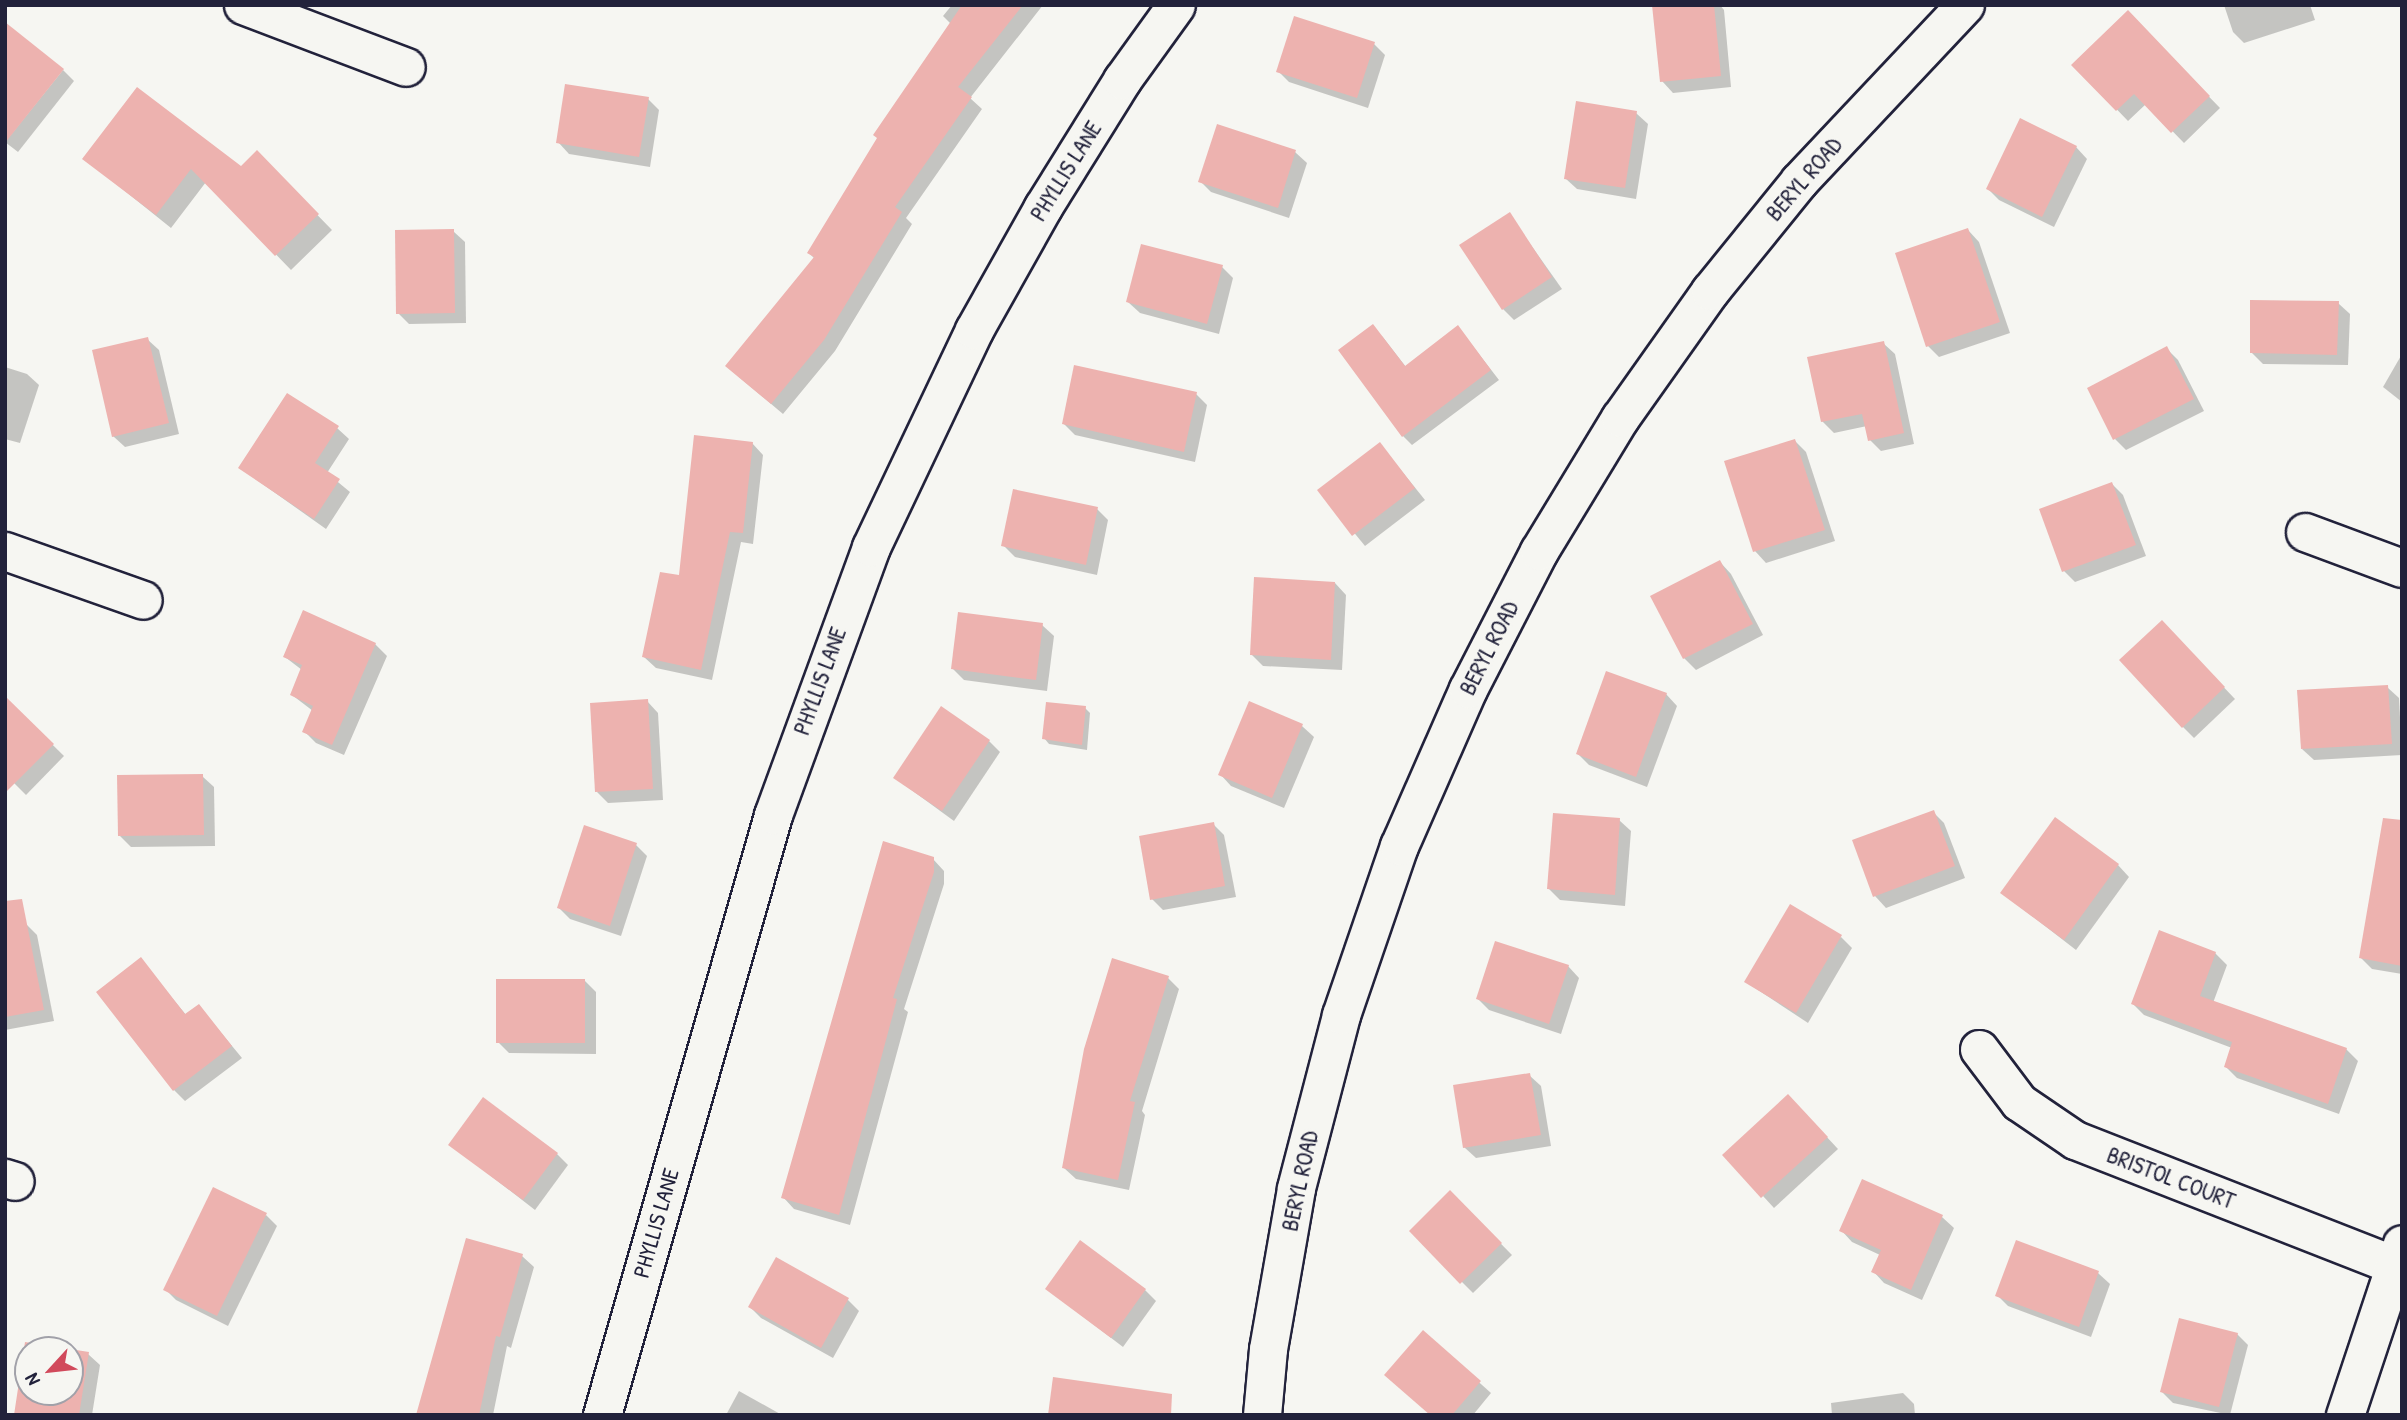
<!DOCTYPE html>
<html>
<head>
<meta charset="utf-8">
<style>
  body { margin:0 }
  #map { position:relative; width:2407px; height:1420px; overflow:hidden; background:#f6f6f2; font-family:"Patrick Hand",sans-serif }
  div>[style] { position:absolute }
  .shadow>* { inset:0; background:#0003 }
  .building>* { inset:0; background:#edb2af }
  .roads { filter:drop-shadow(2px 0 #22223b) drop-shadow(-2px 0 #22223b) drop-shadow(0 2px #22223b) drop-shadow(0 -2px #22223b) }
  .street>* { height:37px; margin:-18.5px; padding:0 18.5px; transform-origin:18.5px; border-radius:18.5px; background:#f6f6f2 }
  span { translate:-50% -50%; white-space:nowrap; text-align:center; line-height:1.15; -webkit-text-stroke:5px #f6f6f2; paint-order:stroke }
  .street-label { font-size:23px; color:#22223b }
  .frame { position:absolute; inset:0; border:7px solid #22223b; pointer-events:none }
  .north { position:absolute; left:14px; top:1336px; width:70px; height:70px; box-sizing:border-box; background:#f6f6f2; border:2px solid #a1a1a9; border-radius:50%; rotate:243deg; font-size:19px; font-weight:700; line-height:28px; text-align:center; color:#22223b }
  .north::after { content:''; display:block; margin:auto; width:24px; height:32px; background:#d1495b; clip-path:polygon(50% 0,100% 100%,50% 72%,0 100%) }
</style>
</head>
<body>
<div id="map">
  <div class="shadow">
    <div style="clip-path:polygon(952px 5px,1043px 5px,970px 98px,982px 109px,906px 218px,912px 224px,835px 351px,783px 414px,739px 377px,815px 259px,809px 253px,951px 24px,943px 16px)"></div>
    <div style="clip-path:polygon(1654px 5px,1720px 5px,1724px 10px,1731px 87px,1673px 93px,1662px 81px)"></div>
    <div style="clip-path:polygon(2224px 5px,2310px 5px,2315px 20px,2244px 43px,2233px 32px)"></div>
    <div style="clip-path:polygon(2128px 13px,2220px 108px,2184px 143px,2146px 104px,2128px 121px,2074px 65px)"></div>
    <div style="clip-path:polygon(1374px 44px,1385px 55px,1368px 108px,1289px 82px,1278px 71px)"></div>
    <div style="clip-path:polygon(63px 70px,74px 81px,18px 152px,5px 142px)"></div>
    <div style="clip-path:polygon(648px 99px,659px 110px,650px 167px,569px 154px,558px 142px)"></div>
    <div style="clip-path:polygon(1636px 113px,1648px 124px,1636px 199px,1577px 189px,1565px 178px)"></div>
    <div style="clip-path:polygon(2076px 147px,2087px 159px,2054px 227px,1999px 200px,1988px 189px)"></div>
    <div style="clip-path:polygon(1295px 152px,1307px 163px,1289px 218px,1211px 192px,1200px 181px)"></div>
    <div style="clip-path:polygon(257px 153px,332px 230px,291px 270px,206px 182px,171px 228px,85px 159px,241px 168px)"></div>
    <div style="clip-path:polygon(1509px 214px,1562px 289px,1514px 320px,1503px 309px)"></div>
    <div style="clip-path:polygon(1968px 230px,1979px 242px,2010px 333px,1939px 357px,1928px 346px)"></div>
    <div style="clip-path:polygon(453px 231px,465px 242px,466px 323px,409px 324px,398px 313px)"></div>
    <div style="clip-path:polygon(1222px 267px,1233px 278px,1219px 334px,1140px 313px,1128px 302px)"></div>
    <div style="clip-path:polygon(2338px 303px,2350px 314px,2348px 365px,2263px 364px,2251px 352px)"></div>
    <div style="clip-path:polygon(1458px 327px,1499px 380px,1412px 445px,1403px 436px,1382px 336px,1406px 367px)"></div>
    <div style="clip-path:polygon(147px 339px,159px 350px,179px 434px,125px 447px,113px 436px)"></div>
    <div style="clip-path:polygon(1883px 343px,1895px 354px,1914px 444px,1881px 451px,1870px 440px,1867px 426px,1834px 433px,1822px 421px)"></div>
    <div style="clip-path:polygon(2167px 349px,2178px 360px,2204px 411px,2126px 450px,2115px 439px)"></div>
    <div style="clip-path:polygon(2402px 354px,2402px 402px,2383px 387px)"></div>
    <div style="clip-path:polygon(5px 367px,27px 374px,39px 385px,20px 443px,5px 439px)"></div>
    <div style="clip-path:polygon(1196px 394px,1207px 405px,1195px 462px,1075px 435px,1064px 424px)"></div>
    <div style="clip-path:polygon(337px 428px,349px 439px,327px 473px,350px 492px,326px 529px,240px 468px)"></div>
    <div style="clip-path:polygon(1795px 441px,1806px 452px,1835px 541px,1766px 563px,1755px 551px)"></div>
    <div style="clip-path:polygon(752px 443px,763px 455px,753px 544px,741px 542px,712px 680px,656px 668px,644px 657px)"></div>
    <div style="clip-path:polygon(1380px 444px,1425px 500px,1365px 546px,1320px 491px)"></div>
    <div style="clip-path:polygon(2112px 484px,2123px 495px,2146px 556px,2075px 582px,2064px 571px)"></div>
    <div style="clip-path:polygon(1097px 509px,1108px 520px,1097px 575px,1015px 557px,1003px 545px)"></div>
    <div style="clip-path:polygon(1720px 562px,1731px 574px,1763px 635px,1696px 670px,1684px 658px,1653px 597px)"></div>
    <div style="clip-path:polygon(1335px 583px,1346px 595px,1342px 670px,1263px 666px,1251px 654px)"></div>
    <div style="clip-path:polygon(1042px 625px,1054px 636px,1047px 691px,964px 680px,953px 669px)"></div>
    <div style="clip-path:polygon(2173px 634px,2235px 699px,2194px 738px,2183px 727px)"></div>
    <div style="clip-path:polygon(375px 644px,387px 656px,344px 755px,316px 743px,304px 731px,313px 711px,292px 695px,302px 670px,285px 657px)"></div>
    <div style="clip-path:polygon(2387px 687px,2399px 698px,2402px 755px,2314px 760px,2302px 749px)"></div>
    <div style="clip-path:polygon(1666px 694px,1677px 706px,1647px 787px,1589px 765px,1578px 754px)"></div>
    <div style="clip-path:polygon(5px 698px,64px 756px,26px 795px,5px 774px)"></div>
    <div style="clip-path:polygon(647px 701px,658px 713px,663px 800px,608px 803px,597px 792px)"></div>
    <div style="clip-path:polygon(1250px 704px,1302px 726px,1314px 737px,1284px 808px,1231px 786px,1220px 774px)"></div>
    <div style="clip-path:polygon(1085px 708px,1090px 713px,1087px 750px,1049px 744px,1044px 738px)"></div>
    <div style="clip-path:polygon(989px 741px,1000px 752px,954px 821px,895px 778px)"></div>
    <div style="clip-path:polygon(202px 776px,214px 787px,215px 846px,131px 847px,120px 836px)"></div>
    <div style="clip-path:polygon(1933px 812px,1944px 823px,1965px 878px,1886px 908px,1875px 896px)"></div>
    <div style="clip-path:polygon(1619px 820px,1631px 831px,1625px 906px,1560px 900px,1549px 889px)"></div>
    <div style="clip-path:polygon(1213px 824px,1224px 835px,1236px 897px,1163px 910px,1152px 899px)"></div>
    <div style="clip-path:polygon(636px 845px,647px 856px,621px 936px,570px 919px,559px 908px)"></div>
    <div style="clip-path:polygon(933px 859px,944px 871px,944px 884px,904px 1009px,908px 1012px,850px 1225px,794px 1209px,783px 1197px)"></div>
    <div style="clip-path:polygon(2118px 865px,2129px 877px,2076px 950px,2002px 893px)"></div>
    <div style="clip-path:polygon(2402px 875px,2402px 974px,2372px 969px,2361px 958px)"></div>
    <div style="clip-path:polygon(26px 924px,37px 935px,54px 1021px,5px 1030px,5px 928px)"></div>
    <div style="clip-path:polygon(1841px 937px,1852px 948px,1808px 1023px,1746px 982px)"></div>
    <div style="clip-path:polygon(2215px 953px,2227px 965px,2213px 1003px,2346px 1049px,2358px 1061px,2339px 1114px,2237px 1078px,2226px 1067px,2232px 1048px,2144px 1015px,2133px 1004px)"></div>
    <div style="clip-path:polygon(140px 959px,187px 1016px,199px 1006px,242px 1058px,185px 1101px,174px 1090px)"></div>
    <div style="clip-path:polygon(1568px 966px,1579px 978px,1561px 1034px,1489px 1010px,1478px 999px)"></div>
    <div style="clip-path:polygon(1168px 978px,1179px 989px,1142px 1111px,1145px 1115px,1129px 1190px,1076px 1179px,1064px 1168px)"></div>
    <div style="clip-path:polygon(585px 981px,596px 992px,596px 1054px,509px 1053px,498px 1042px)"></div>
    <div style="clip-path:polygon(1529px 1075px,1541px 1086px,1551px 1146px,1476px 1158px,1464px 1147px)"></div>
    <div style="clip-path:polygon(1799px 1107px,1838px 1149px,1774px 1208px,1763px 1196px)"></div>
    <div style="clip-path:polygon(451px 1145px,557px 1154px,568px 1165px,535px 1210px)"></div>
    <div style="clip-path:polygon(1863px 1181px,1942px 1217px,1954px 1228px,1922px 1300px,1884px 1283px,1873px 1271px,1880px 1255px,1852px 1242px,1841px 1230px)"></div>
    <div style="clip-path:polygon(1450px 1192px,1512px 1255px,1473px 1293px,1411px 1231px)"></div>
    <div style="clip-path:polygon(266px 1215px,277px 1226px,228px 1326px,176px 1300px,165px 1289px)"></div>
    <div style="clip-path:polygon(467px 1240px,522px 1256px,534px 1267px,511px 1348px,507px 1346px,493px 1415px,418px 1415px)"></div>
    <div style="clip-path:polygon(2017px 1242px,2098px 1273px,2110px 1284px,2091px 1337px,2008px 1306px,1997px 1295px)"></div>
    <div style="clip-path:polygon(1047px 1289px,1145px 1290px,1156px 1301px,1123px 1347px)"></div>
    <div style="clip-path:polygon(848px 1300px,859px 1311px,833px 1358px,761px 1318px,750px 1307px)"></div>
    <div style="clip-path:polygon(1424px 1333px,1491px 1393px,1473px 1415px,1431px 1415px)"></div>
    <div style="clip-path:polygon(2237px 1334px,2248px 1345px,2230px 1415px,2173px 1403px,2162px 1392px)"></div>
    <div style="clip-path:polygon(26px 1344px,65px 1350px,28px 1350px,28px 1392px,70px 1392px,70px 1351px,88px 1354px,100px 1365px,92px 1415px,16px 1415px)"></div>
    <div style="clip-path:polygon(739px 1391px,782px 1415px,726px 1415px)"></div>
    <div style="clip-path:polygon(1903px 1393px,1914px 1404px,1915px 1415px,1832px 1415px,1831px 1403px)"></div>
  </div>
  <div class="building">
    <div style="clip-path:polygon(962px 5px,1023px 5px,958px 87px,972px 97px,895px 207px,902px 212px,824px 340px,771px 404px,725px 366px,814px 257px,807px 253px,877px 138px,873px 135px)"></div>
    <div style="clip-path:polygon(1652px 5px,1714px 5px,1721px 76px,1660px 82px)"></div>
    <div style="clip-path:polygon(2128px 10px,2210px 96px,2171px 133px,2134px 94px,2116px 111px,2071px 65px)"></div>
    <div style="clip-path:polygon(1294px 16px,1375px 42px,1357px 98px,1276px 72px)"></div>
    <div style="clip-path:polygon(5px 22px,64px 69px,5px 143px)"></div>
    <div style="clip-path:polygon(565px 84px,649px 97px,639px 157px,556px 143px)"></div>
    <div style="clip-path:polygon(137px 87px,241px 166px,257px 150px,319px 214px,275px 256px,191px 169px,156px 215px,82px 159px)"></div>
    <div style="clip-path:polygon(1576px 101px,1637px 111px,1625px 188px,1564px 179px)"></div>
    <div style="clip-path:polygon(2020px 118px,2077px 146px,2042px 217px,1986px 189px)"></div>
    <div style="clip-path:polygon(1217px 124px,1296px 150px,1278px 208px,1198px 182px)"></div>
    <div style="clip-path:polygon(1510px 212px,1552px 277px,1502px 310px,1459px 245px)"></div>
    <div style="clip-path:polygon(1968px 228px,2000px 322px,1926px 347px,1895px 253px)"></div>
    <div style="clip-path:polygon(454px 229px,455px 313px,396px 314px,395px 230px)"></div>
    <div style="clip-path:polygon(1141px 244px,1223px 265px,1207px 324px,1126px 302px)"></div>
    <div style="clip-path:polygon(2250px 300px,2339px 301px,2337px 355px,2250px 353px)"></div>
    <div style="clip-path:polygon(1373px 324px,1405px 366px,1458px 325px,1491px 370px,1402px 437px,1338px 350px)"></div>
    <div style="clip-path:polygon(148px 337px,169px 423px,112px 437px,92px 350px)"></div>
    <div style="clip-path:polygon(1884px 341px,1904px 433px,1868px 441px,1862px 414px,1821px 422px,1807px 357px)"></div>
    <div style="clip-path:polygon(2167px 346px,2194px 399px,2113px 440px,2087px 388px)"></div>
    <div style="clip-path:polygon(1074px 365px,1197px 392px,1184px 452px,1062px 424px)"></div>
    <div style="clip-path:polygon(287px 393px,339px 426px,315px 463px,340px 479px,314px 519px,238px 468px)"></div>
    <div style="clip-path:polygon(694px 435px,753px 442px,743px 533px,730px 532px,701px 670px,642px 657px,660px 572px,679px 575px)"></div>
    <div style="clip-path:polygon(1795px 439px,1825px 530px,1753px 552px,1724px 461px)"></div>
    <div style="clip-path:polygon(1380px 442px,1415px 488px,1352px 536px,1317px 490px)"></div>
    <div style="clip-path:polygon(2112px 482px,2136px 545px,2062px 572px,2039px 509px)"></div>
    <div style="clip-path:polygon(1013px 489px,1098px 507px,1086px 565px,1001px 546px)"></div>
    <div style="clip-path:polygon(1720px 560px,1753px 624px,1683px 659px,1650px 596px)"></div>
    <div style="clip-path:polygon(1254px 577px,1335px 582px,1331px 660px,1250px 655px)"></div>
    <div style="clip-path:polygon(303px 610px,376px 643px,332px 745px,302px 732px,313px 706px,290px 695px,302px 665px,283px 657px)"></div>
    <div style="clip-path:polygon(958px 612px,1043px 623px,1036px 680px,951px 669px)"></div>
    <div style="clip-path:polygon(2162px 620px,2225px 687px,2182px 728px,2119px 660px)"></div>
    <div style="clip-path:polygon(1606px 671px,1667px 693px,1636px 777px,1576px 754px)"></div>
    <div style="clip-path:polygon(2388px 685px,2392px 744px,2301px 749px,2297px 690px)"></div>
    <div style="clip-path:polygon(5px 696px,54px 744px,5px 793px)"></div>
    <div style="clip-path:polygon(648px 699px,653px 789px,595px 792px,590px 703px)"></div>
    <div style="clip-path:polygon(1249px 701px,1303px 724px,1272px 798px,1218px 775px)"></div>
    <div style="clip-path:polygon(1046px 702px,1086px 706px,1082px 745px,1042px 739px)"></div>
    <div style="clip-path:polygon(941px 706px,990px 740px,942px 811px,893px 778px)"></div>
    <div style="clip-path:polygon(203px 774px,204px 835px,118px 836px,117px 775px)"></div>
    <div style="clip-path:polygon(1934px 810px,1955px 866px,1873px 897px,1852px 840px)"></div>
    <div style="clip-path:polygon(1553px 813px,1620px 818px,1615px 895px,1547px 889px)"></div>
    <div style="clip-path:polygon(2055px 817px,2119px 864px,2064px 940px,2000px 893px)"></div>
    <div style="clip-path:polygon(2383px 818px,2402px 820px,2402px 966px,2359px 958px)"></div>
    <div style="clip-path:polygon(1214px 822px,1225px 886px,1150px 900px,1139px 836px)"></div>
    <div style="clip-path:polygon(584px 825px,637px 843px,610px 926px,557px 908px)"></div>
    <div style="clip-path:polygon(883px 841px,934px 857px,934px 872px,893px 998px,897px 999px,839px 1215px,781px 1198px)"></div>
    <div style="clip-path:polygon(22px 899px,44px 1010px,5px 1017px,5px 901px)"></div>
    <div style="clip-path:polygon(1790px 904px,1842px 935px,1796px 1013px,1744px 982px)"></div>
    <div style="clip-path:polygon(2159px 930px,2216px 952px,2200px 996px,2347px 1048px,2328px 1104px,2224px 1067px,2232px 1042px,2131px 1004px)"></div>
    <div style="clip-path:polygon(1495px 941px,1569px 965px,1549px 1024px,1476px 999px)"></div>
    <div style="clip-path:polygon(141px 957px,185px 1014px,199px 1004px,232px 1046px,173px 1091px,96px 992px)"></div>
    <div style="clip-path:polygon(1112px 958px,1169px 976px,1130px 1101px,1135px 1102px,1118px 1180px,1062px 1168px,1084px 1049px)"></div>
    <div style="clip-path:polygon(496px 979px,585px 979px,585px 1043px,496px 1043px)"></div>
    <div style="clip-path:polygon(1530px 1073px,1541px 1135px,1463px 1148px,1453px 1085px)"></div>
    <div style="clip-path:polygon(1788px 1094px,1828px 1137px,1761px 1198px,1722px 1155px)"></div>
    <div style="clip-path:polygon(483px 1097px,558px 1153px,523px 1200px,448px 1145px)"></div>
    <div style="clip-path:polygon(1862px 1179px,1943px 1215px,1911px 1290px,1871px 1272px,1881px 1250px,1839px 1231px)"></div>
    <div style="clip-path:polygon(213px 1187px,267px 1213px,217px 1316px,163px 1290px)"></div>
    <div style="clip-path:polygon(1450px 1190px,1502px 1243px,1460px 1284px,1409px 1231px)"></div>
    <div style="clip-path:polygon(466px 1238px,523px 1254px,500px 1337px,496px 1336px,479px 1415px,416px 1415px)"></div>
    <div style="clip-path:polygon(1080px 1240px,1146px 1289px,1111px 1338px,1045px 1289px)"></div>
    <div style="clip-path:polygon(2016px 1240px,2099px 1271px,2079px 1327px,1995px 1296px)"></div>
    <div style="clip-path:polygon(776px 1257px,849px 1298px,821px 1348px,748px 1307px)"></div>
    <div style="clip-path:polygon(2179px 1318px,2238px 1333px,2219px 1407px,2160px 1392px)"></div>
    <div style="clip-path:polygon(1423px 1330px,1481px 1381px,1452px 1415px,1430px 1415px,1384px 1375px)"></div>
    <div style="clip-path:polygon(evenodd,25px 1342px,89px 1352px,79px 1415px,14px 1415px,25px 1342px,28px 1350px,70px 1350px,70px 1392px,28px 1392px,28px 1350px)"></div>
    <div style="clip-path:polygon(1053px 1377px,1172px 1394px,1171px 1415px,1048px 1415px)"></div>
  </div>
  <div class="roads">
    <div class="street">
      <div style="left:243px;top:5px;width:174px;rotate:20.8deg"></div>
      <div style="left:2305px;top:532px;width:103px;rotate:20.4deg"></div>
      <div style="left:5px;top:551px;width:146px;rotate:19.5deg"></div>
      <div style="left:1979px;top:1049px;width:66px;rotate:53deg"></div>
      <div style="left:2019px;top:1102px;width:68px;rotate:34.2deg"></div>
      <div style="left:2075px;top:1140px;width:351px;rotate:21.4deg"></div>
      <div style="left:5px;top:1178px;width:10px;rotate:17deg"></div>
      <div style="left:602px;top:1415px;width:624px;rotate:-74.09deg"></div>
      <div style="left:773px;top:815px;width:285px;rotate:-69.9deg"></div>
      <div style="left:871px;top:547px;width:240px;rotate:-64.6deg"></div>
      <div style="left:974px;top:330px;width:141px;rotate:-60.7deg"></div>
      <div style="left:1043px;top:207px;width:150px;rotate:-58.1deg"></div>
      <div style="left:1122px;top:80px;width:92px;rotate:-54.2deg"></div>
      <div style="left:1262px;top:1415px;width:66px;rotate:-84.8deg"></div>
      <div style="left:1268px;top:1349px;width:163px;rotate:-80.1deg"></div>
      <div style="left:1296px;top:1188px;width:179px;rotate:-75.4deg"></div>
      <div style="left:1341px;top:1015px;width:179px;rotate:-71.1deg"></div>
      <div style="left:1399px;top:846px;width:171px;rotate:-66.3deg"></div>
      <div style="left:1468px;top:689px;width:155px;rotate:-62.8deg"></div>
      <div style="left:1539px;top:551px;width:156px;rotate:-58.7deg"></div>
      <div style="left:1620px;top:418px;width:156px;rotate:-54.7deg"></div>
      <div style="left:1710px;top:291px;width:141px;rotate:-51deg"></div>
      <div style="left:1799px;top:181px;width:242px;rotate:-46.7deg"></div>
      <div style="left:2345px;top:1415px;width:180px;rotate:-71.6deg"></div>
    </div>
  </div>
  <div class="street-label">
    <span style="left:1066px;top:171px;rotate:-58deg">PHYLLIS LANE</span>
    <span style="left:1804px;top:179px;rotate:-49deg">BERYL ROAD</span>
    <span style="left:1489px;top:648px;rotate:-63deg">BERYL ROAD</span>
    <span style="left:820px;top:681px;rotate:-70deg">PHYLLIS LANE</span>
    <span style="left:2171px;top:1178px;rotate:21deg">BRISTOL COURT</span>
    <span style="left:1300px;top:1181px;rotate:-78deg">BERYL ROAD</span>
    <span style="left:656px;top:1223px;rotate:-74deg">PHYLLIS LANE</span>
  </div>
  <div class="frame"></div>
  <div class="north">N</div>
</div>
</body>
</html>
